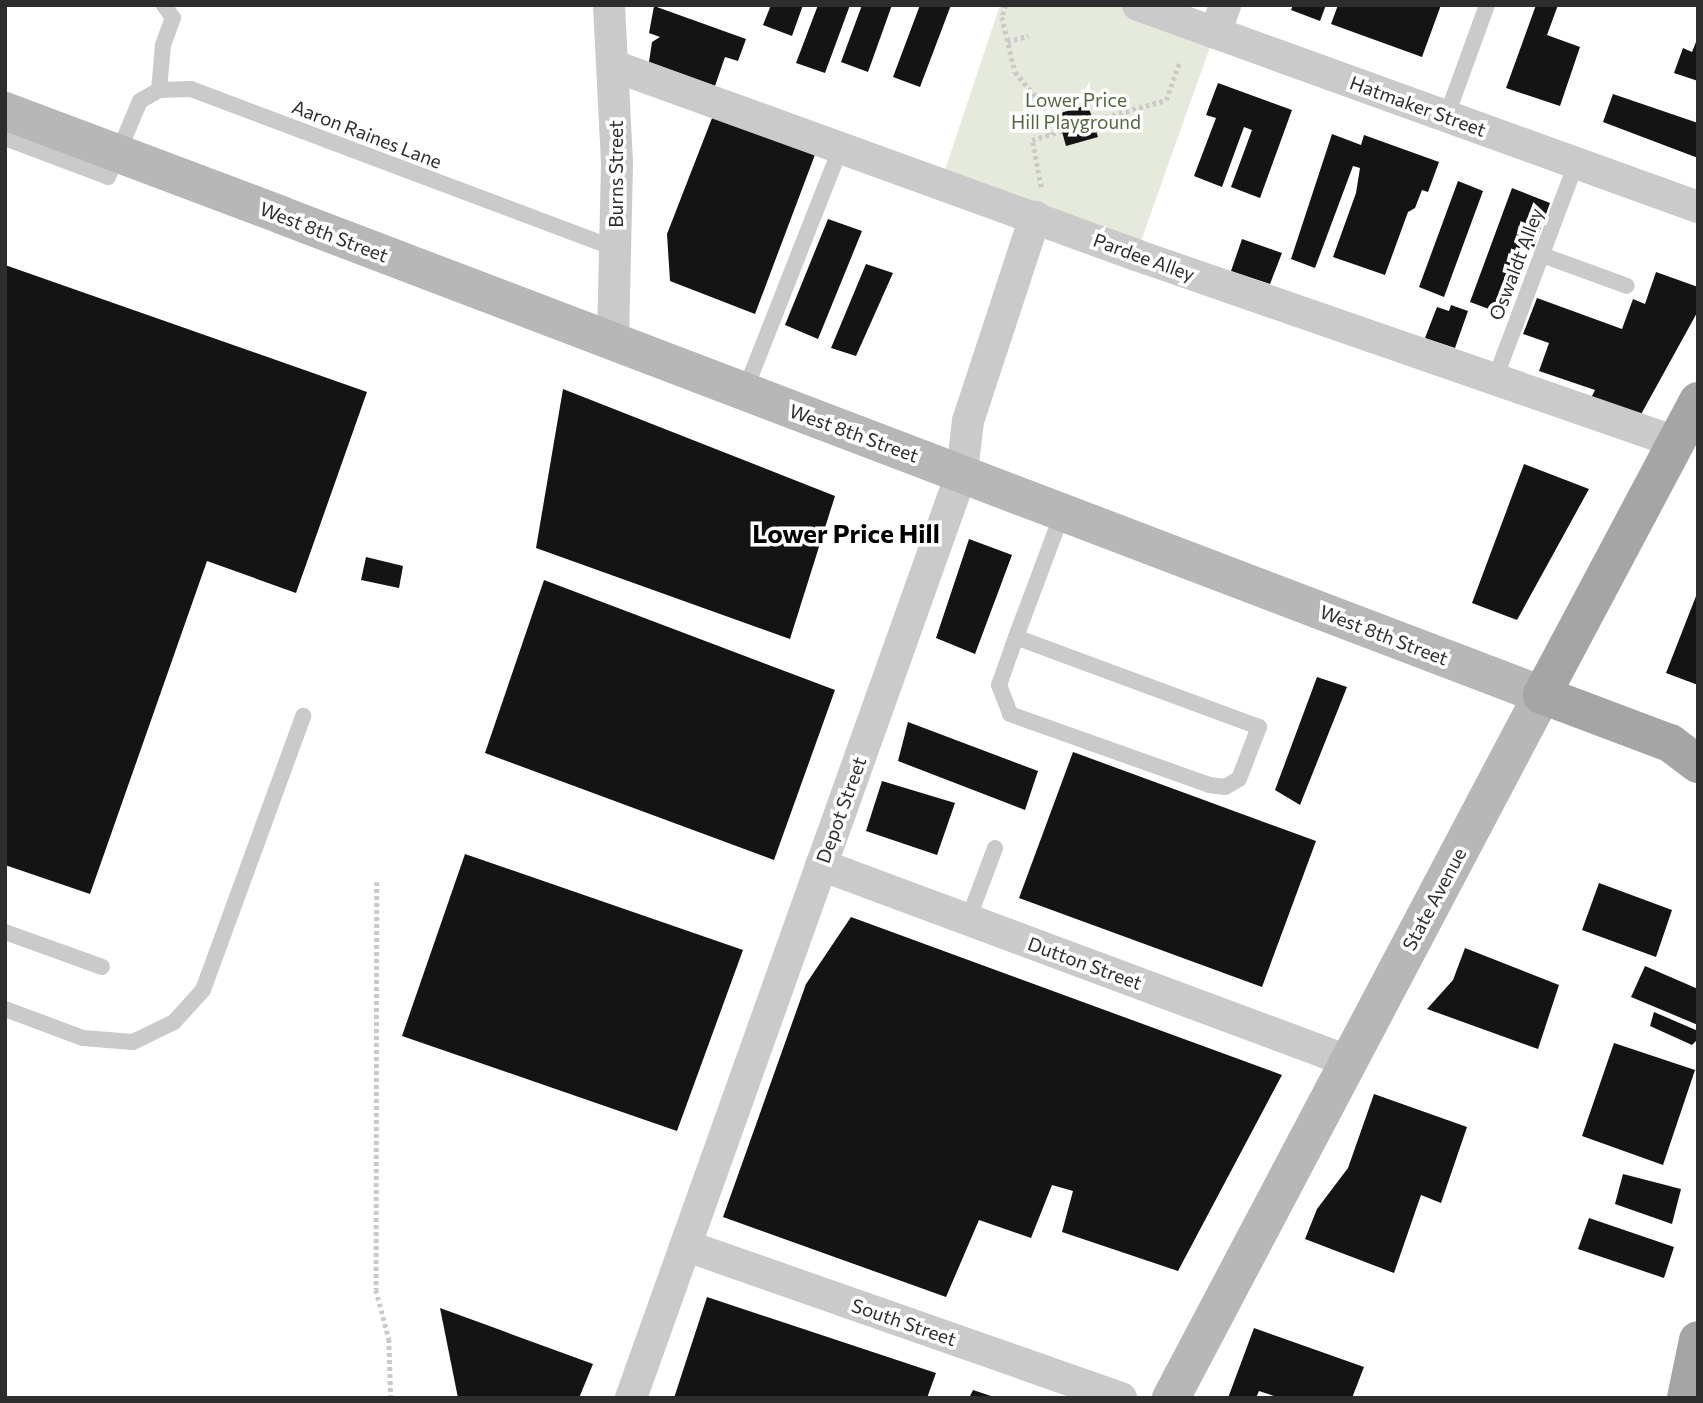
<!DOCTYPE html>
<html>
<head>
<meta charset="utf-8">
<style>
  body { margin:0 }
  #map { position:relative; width:1703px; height:1403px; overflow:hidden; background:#fff; font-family:Commissioner,sans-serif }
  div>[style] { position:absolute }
  .green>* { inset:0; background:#e5eadc }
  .building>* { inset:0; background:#141414 }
  .path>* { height:4.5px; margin-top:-2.25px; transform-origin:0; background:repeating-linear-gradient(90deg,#cacaca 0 3.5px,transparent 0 7px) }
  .service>* { height:16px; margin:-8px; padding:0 8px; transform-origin:8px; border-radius:8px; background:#cacaca }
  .minor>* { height:32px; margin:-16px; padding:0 16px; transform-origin:16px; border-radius:16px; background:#cacaca }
  .secondary>* { height:38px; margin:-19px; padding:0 19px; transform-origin:19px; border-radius:19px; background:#b7b7b7 }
  .primary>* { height:38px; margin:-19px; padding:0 19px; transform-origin:19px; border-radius:19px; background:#a5a5a5 }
  .secondary-bridge>* { height:38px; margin:-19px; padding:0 19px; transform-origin:19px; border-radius:19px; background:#b7b7b7 }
  span { translate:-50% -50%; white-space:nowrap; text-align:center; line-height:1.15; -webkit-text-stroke:7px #fff; paint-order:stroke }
  .park-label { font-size:19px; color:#54663e }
  .street-label { font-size:19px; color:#2d2d2d }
  .district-label { font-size:26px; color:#000; font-weight:700 }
  .frame { position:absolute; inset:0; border:7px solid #2d2d2d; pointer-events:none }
</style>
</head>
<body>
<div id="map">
  <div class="green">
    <div style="clip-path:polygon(1000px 5px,1138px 5px,1215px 33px,1136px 255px,941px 182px)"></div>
  </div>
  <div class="building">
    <div style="clip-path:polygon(771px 5px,803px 5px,792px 36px,763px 25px)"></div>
    <div style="clip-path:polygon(818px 5px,850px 5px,825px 73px,796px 63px)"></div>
    <div style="clip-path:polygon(862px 5px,892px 5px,868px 72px,841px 62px)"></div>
    <div style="clip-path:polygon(920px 5px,951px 5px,920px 87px,893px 77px)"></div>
    <div style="clip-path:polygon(1293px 5px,1326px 5px,1320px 21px,1291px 10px)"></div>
    <div style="clip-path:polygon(1338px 5px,1441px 5px,1422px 57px,1331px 24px)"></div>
    <div style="clip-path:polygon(1536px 5px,1558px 5px,1547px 35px,1580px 47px,1560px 106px,1506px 88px)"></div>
    <div style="clip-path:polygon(654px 6px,746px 39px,738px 61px,725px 57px,715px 86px,649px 62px,652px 42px,660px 37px,649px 33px)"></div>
    <div style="clip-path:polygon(1698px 37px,1698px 81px,1674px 73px,1683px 48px,1692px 52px)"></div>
    <div style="clip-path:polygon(1218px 83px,1292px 110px,1260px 198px,1231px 187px,1252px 130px,1244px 127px,1222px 187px,1194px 176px,1216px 118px,1206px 115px)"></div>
    <div style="clip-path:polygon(1613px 94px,1698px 123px,1698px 158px,1603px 122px)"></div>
    <div style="clip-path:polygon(1088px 105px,1098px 137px,1066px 146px,1057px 114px)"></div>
    <div style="clip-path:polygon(714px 113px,816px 152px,755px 314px,670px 281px,667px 234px)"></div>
    <div style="clip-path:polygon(1332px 134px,1361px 145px,1364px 135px,1439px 162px,1428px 192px,1422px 190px,1415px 208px,1408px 212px,1385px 275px,1333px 257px,1356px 193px,1360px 168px,1353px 166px,1315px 268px,1291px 259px)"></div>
    <div style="clip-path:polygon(1458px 181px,1483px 191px,1444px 297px,1419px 287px)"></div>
    <div style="clip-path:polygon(1512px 188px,1550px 203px,1534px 247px,1522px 243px,1497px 312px,1470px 302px)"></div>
    <div style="clip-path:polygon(828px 219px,862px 231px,818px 339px,785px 325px)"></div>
    <div style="clip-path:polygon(1242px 239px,1282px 253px,1270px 284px,1231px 271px)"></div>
    <div style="clip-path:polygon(866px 264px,893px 273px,856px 356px,831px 348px)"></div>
    <div style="clip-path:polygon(5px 265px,367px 392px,296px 593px,207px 561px,90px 894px,5px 865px)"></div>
    <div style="clip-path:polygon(1656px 272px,1698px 287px,1698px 311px,1639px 418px,1590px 400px,1595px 390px,1539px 371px,1549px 343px,1523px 334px,1537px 298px,1622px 329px,1633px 299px,1645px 304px)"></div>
    <div style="clip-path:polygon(1451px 305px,1468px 311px,1455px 348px,1425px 338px,1437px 307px,1449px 311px)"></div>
    <div style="clip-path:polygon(563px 389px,835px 496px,790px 639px,536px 548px)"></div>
    <div style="clip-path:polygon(1524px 464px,1589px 489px,1517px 620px,1472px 603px)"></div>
    <div style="clip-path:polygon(969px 539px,1012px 555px,975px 654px,936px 638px)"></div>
    <div style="clip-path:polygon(366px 557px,403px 566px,399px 588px,361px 580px)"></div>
    <div style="clip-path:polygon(544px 580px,835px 690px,774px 860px,485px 753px)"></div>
    <div style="clip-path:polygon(1698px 591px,1698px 685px,1666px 673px)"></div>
    <div style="clip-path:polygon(1317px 677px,1347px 687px,1300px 805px,1275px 790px)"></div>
    <div style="clip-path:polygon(908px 722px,1038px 771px,1025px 810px,898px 761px)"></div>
    <div style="clip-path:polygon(1073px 752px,1316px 841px,1262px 987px,1019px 898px)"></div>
    <div style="clip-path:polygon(882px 781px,955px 803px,937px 855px,866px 831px)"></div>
    <div style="clip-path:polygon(465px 854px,743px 950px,677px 1131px,402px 1036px)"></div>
    <div style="clip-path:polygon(1599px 883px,1672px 910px,1656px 957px,1582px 930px)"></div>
    <div style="clip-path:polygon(851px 917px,1282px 1075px,1178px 1271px,1062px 1232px,1073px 1191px,1052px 1185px,1031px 1238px,979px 1220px,946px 1297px,723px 1217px,806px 984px)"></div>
    <div style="clip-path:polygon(1465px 948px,1559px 985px,1538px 1049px,1427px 1009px,1453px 980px)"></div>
    <div style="clip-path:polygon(1645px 966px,1698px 989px,1698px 1025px,1631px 997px)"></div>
    <div style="clip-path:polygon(1654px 1012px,1698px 1031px,1698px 1039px,1692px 1045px,1650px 1026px)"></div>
    <div style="clip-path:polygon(1614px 1043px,1695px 1070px,1663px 1165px,1582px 1136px)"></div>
    <div style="clip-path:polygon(1374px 1094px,1467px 1127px,1441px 1203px,1421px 1195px,1394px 1273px,1305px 1239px,1317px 1209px,1348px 1168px)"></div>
    <div style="clip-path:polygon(1623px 1174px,1681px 1189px,1672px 1224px,1615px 1204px)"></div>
    <div style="clip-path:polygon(1589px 1218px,1674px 1247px,1664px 1278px,1578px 1249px)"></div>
    <div style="clip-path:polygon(707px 1297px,936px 1373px,927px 1398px,674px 1398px)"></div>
    <div style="clip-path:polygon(440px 1308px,593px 1364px,579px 1398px,458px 1398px)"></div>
    <div style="clip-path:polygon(1254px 1328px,1364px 1367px,1352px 1398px,1280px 1398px,1259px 1391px,1256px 1398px,1228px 1398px)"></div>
    <div style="clip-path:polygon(973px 1390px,994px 1397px,994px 1398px,969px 1398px)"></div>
  </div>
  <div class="path">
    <div style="left:1006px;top:5px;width:13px;rotate:108deg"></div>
    <div style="left:1002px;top:17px;width:57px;rotate:76.7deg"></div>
    <div style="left:1015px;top:72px;width:43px;rotate:49.7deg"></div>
    <div style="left:1043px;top:105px;width:30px;rotate:75deg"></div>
    <div style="left:1007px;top:41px;width:22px;rotate:-13deg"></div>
    <div style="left:1092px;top:121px;width:77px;rotate:-15.8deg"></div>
    <div style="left:1166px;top:100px;width:41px;rotate:-70.3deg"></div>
    <div style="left:1041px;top:187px;width:48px;rotate:-100.8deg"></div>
    <div style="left:1032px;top:140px;width:31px;rotate:-17deg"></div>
    <div style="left:377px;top:882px;width:408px;rotate:90.1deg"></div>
    <div style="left:376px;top:1290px;width:51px;rotate:75.1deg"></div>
    <div style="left:389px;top:1339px;width:59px;rotate:88.1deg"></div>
  </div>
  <div class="service">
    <div style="left:159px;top:90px;width:45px;rotate:-84.9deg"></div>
    <div style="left:163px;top:45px;width:29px;rotate:-70deg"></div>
    <div style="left:173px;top:18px;width:16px;rotate:-125deg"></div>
    <div style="left:1447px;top:115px;width:117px;rotate:-70deg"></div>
    <div style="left:5px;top:138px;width:110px;rotate:20.7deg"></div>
    <div style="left:108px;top:177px;width:82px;rotate:-67.2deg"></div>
    <div style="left:140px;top:101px;width:22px;rotate:-30deg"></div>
    <div style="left:159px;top:90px;width:32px;rotate:-2deg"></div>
    <div style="left:191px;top:89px;width:454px;rotate:20.6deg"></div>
    <div style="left:1542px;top:255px;width:90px;rotate:20deg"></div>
    <div style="left:1495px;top:379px;width:231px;rotate:-69.4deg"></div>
    <div style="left:744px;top:393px;width:264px;rotate:-68.5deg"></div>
    <div style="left:1016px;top:637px;width:51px;rotate:109.5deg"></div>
    <div style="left:999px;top:685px;width:31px;rotate:69deg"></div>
    <div style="left:1010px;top:714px;width:211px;rotate:19.6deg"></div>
    <div style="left:1209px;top:785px;width:16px;rotate:7deg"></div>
    <div style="left:1225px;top:787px;width:16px;rotate:-30deg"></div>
    <div style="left:1239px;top:779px;width:56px;rotate:-69deg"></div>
    <div style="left:1259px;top:727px;width:259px;rotate:-159.7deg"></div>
    <div style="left:1016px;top:637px;width:134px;rotate:-69.5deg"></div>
    <div style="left:968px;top:920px;width:77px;rotate:-69.4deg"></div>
    <div style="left:5px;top:932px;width:103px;rotate:19.8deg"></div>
    <div style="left:5px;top:1009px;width:83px;rotate:20.4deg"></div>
    <div style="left:83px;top:1038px;width:50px;rotate:4.6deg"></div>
    <div style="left:133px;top:1042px;width:46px;rotate:-26deg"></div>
    <div style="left:174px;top:1022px;width:43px;rotate:-47.8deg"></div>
    <div style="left:203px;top:990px;width:292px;rotate:-69.9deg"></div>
  </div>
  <div class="minor">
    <div style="left:609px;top:5px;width:159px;rotate:87.1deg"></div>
    <div style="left:617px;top:164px;width:179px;rotate:91.3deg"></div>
    <div style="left:1138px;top:5px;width:595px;rotate:19.84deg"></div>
    <div style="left:1215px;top:33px;width:30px;rotate:-70deg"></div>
    <div style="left:614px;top:66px;width:555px;rotate:19.9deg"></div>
    <div style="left:1136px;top:255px;width:571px;rotate:19.1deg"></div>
    <div style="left:821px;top:865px;width:562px;rotate:20.4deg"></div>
    <div style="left:687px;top:1246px;width:460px;rotate:19.3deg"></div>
    <div style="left:631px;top:1398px;width:983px;rotate:-70.33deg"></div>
    <div style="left:962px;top:472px;width:51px;rotate:-83.3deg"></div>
    <div style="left:968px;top:421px;width:215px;rotate:-71.8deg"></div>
  </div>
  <div class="secondary">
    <div style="left:281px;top:215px;width:1349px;rotate:20.84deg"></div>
    <div style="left:1542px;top:695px;width:795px;rotate:117.82deg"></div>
  </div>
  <div class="primary">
    <div style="left:1698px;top:401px;width:333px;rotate:118deg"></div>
    <div style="left:1542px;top:695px;width:137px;rotate:20.6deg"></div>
    <div style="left:1670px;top:743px;width:35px;rotate:37deg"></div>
    <div style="left:1686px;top:1398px;width:59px;rotate:-78.3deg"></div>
  </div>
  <div class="secondary-bridge">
    <div style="left:5px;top:111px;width:295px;rotate:20.6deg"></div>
  </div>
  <div class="park-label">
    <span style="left:1076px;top:111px">Lower Price<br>Hill Playground</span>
  </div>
  <div class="street-label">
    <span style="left:1418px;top:106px;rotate:20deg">Hatmaker Street</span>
    <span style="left:367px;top:134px;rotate:21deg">Aaron Raines Lane</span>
    <span style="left:616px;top:174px;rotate:-90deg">Burns Street</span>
    <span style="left:324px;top:232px;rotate:21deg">West 8th Street</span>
    <span style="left:1144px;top:257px;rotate:20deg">Pardee Alley</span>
    <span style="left:1516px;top:264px;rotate:-69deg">Oswaldt Alley</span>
    <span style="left:854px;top:433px;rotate:20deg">West 8th Street</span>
    <span style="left:1384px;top:635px;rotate:21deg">West 8th Street</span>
    <span style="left:841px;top:810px;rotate:-70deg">Depot Street</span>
    <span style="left:1434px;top:899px;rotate:-62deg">State Avenue</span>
    <span style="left:1085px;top:963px;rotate:20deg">Dutton Street</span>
    <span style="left:904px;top:1322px;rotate:19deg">South Street</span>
  </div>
  <div class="district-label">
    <span style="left:846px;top:533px">Lower Price Hill</span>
  </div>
  <div class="frame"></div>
</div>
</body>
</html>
